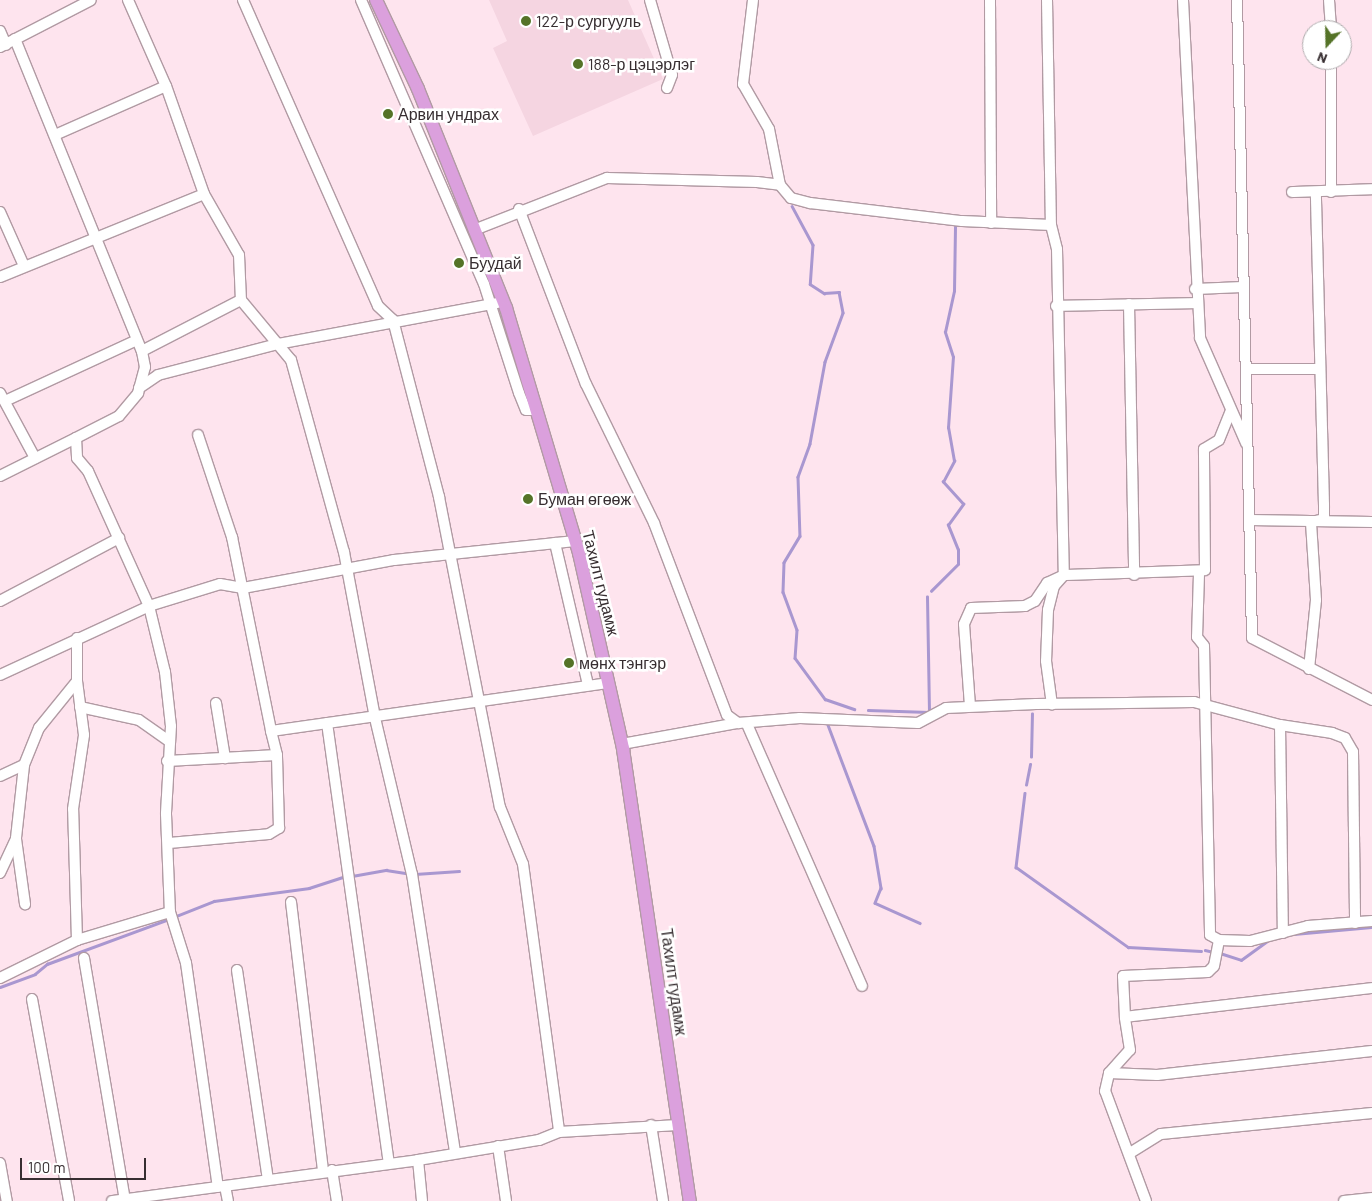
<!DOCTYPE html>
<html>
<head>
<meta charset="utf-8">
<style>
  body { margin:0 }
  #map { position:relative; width:1372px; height:1201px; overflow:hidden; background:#fee4ee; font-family:Barlow,sans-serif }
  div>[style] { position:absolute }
  .built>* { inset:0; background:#f5d5e1 }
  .stream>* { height:2.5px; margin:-1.25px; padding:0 1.25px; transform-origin:1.25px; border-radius:1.25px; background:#a997d0 }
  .roads { filter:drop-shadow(1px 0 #b19aa3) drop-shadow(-1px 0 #b19aa3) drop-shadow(0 1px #b19aa3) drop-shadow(0 -1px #b19aa3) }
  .minor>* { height:10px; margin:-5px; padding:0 5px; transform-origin:5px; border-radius:5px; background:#fff }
  .major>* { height:12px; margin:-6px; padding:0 6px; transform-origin:6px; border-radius:6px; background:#dba0dd }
  .dots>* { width:14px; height:14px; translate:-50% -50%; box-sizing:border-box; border:2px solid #fff; border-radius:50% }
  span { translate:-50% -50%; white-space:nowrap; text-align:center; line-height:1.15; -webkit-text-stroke:5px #fff; paint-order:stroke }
  .poi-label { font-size:16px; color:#372e31 }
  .left { translate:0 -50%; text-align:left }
  .street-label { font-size:16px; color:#372e31 }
  .north { position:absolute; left:1302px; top:20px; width:50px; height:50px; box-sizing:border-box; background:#fff; border:1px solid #afabad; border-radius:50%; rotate:201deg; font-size:14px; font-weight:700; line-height:20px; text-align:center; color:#372e31 }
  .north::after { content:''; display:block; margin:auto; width:18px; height:22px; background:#557328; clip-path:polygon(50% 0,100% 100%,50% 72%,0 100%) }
  .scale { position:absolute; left:20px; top:1158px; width:126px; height:22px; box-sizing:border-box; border:2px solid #372e31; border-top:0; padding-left:6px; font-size:15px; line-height:18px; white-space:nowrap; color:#372e31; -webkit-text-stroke:4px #fff; paint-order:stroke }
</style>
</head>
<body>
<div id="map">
  <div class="built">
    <div style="clip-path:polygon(489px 0,628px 0,663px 79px,533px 136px,493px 48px,507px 41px)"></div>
  </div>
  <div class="stream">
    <div style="left:792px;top:206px;width:44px;rotate:61.7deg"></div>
    <div style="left:813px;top:245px;width:39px;rotate:94deg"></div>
    <div style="left:810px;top:284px;width:17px;rotate:33deg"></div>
    <div style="left:824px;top:293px;width:15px;rotate:-4deg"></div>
    <div style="left:839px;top:292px;width:21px;rotate:79deg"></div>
    <div style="left:843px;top:313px;width:52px;rotate:110.2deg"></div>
    <div style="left:825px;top:362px;width:83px;rotate:100.4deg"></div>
    <div style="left:810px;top:444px;width:35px;rotate:110deg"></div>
    <div style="left:798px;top:477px;width:59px;rotate:88.1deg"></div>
    <div style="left:800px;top:536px;width:31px;rotate:121deg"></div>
    <div style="left:784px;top:563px;width:29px;rotate:92deg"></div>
    <div style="left:783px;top:592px;width:40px;rotate:69.8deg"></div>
    <div style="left:797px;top:630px;width:28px;rotate:94deg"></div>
    <div style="left:795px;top:658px;width:51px;rotate:53.8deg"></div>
    <div style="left:825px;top:699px;width:31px;rotate:19deg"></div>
    <div style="left:931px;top:591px;width:38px;rotate:-45deg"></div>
    <div style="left:958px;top:564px;width:14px;rotate:-90deg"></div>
    <div style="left:958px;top:550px;width:27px;rotate:-112deg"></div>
    <div style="left:948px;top:525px;width:26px;rotate:-54deg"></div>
    <div style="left:963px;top:504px;width:30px;rotate:-132deg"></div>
    <div style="left:943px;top:482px;width:24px;rotate:-62deg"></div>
    <div style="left:954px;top:461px;width:34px;rotate:-100deg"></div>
    <div style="left:948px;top:428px;width:71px;rotate:-86deg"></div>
    <div style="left:953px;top:357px;width:26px;rotate:-108deg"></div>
    <div style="left:945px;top:332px;width:42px;rotate:-77.6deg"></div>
    <div style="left:954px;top:291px;width:64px;rotate:-89.1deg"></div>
    <div style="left:868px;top:710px;width:61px;rotate:1.9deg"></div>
    <div style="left:929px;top:712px;width:115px;rotate:-91deg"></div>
    <div style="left:828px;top:725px;width:129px;rotate:69.2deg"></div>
    <div style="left:874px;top:846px;width:43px;rotate:80.5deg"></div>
    <div style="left:881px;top:888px;width:16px;rotate:112deg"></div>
    <div style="left:875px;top:903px;width:49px;rotate:24deg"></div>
    <div style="left:1031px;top:757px;width:43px;rotate:-88.7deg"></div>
    <div style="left:1026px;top:785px;width:21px;rotate:-79deg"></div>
    <div style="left:1025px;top:793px;width:75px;rotate:96.9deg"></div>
    <div style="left:1016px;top:867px;width:138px;rotate:35.5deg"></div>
    <div style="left:1128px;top:947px;width:73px;rotate:3.1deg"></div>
    <div style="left:415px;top:874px;width:44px;rotate:-3.9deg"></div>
    <div style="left:352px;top:876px;width:35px;rotate:-10deg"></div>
    <div style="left:386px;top:870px;width:24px;rotate:9deg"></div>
    <div style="left:174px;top:917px;width:43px;rotate:-21.8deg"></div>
    <div style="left:214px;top:901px;width:96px;rotate:-7.8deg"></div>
    <div style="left:309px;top:888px;width:39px;rotate:-18deg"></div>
    <div style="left:1294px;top:934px;width:78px;rotate:-5.1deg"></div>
    <div style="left:1205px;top:950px;width:9px;rotate:13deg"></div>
    <div style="left:1220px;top:953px;width:22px;rotate:18deg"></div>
    <div style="left:1241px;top:960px;width:34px;rotate:-36deg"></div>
    <div style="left:0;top:987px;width:37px;rotate:-20deg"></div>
    <div style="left:35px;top:974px;width:16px;rotate:-40deg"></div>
    <div style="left:47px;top:964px;width:130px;rotate:-20.2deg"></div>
  </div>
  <div class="roads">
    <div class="minor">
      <div style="left:128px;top:0;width:94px;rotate:66.2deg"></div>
      <div style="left:166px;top:86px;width:114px;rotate:70.6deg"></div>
      <div style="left:204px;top:194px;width:70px;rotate:60.2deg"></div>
      <div style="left:239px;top:255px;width:45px;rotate:87.5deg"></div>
      <div style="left:241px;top:300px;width:78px;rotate:50.2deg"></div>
      <div style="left:291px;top:360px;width:199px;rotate:74.6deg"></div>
      <div style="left:344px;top:552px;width:169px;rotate:79.4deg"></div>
      <div style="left:375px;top:718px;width:160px;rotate:76.7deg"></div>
      <div style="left:412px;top:874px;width:281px;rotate:81.2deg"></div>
      <div style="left:243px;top:0;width:334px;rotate:66.2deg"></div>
      <div style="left:378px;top:306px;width:21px;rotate:43deg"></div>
      <div style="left:393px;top:320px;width:183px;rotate:75.4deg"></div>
      <div style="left:439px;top:497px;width:316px;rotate:78.9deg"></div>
      <div style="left:500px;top:807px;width:61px;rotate:68deg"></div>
      <div style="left:523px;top:864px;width:270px;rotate:82.3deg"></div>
      <div style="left:361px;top:0;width:309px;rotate:66.6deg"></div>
      <div style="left:484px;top:284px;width:114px;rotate:72.2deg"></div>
      <div style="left:519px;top:393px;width:18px;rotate:68deg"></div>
      <div style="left:526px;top:410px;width:10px"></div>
      <div style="left:650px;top:0;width:78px;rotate:73.7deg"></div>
      <div style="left:672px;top:75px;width:14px;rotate:111deg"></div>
      <div style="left:753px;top:0;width:85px;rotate:96.8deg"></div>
      <div style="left:743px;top:84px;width:52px;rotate:60deg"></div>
      <div style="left:769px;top:129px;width:57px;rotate:78.9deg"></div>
      <div style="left:990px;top:0;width:223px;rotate:89.7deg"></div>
      <div style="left:1047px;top:0;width:225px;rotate:89deg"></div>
      <div style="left:1183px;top:0;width:338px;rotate:87.1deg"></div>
      <div style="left:1200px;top:338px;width:115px;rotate:66.3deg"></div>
      <div style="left:1237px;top:0;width:638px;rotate:88.65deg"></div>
      <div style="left:1252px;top:638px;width:135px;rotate:27.3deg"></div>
      <div style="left:1329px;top:0;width:30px;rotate:86deg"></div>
      <div style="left:0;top:31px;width:15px;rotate:67deg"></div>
      <div style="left:15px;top:39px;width:337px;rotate:67.9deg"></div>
      <div style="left:0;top:47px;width:102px;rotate:-27.3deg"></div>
      <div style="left:55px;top:135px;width:121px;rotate:-23.8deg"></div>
      <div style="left:1292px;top:192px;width:80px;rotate:-2.1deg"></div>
      <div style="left:1331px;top:192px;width:132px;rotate:-90deg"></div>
      <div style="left:519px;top:209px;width:187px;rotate:69.1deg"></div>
      <div style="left:586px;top:384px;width:155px;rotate:63.9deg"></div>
      <div style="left:654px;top:523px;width:205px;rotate:69.2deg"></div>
      <div style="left:727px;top:715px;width:14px;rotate:36deg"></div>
      <div style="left:0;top:212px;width:59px;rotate:66deg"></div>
      <div style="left:474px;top:230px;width:143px;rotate:-21.4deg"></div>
      <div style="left:607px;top:178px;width:150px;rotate:1.5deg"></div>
      <div style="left:757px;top:182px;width:23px;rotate:7deg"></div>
      <div style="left:780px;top:185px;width:17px;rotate:50deg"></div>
      <div style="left:791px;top:198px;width:20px;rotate:15deg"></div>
      <div style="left:810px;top:203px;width:153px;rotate:6.8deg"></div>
      <div style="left:962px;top:221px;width:89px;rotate:2.6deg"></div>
      <div style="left:1051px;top:225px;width:25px;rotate:76deg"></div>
      <div style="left:1057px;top:249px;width:326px;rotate:88.8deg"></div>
      <div style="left:1064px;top:575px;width:15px;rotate:132deg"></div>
      <div style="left:1054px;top:586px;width:25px;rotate:104deg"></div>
      <div style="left:1048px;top:610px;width:51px;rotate:92.2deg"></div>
      <div style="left:1046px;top:661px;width:44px;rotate:82.2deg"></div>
      <div style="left:0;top:277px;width:220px;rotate:-22.1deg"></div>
      <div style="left:1195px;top:289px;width:48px;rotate:-2.4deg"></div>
      <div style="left:1129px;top:304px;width:271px;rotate:88.9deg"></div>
      <div style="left:1056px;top:306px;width:139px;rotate:-1.2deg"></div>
      <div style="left:1247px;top:369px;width:73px"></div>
      <div style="left:139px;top:388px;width:23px;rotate:-34deg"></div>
      <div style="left:158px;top:375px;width:124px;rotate:-14.5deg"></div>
      <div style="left:278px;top:344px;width:223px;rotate:-10.6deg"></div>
      <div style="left:0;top:393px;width:74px;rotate:61.7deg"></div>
      <div style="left:5px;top:401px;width:143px;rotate:-24.8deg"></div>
      <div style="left:198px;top:435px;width:108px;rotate:71.6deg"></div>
      <div style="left:232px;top:537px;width:198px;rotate:78.6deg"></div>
      <div style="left:76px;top:438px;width:48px;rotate:-27.1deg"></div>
      <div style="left:119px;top:416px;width:30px;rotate:-50deg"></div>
      <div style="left:138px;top:393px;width:27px;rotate:-75deg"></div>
      <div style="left:145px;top:367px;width:16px;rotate:-101deg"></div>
      <div style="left:142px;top:351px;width:111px;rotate:-27.3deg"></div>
      <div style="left:0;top:476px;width:85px;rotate:-26.6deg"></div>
      <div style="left:76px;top:438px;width:20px;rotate:87deg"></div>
      <div style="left:77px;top:458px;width:17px;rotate:50deg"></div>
      <div style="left:88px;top:471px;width:148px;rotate:65.7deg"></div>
      <div style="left:149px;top:606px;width:68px;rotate:76.4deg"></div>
      <div style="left:165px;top:672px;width:54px;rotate:83.7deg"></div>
      <div style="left:171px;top:726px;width:88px;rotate:93.3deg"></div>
      <div style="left:166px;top:814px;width:98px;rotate:87.7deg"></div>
      <div style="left:170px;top:912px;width:53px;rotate:72.6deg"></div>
      <div style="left:186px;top:963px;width:226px;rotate:81.9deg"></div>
      <div style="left:1250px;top:520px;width:122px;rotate:0.9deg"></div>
      <div style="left:555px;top:543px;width:146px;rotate:76.9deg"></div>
      <div style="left:1199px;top:574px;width:63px;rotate:91.8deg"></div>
      <div style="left:1197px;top:637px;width:11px;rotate:52deg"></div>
      <div style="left:1204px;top:646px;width:289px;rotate:88.8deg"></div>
      <div style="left:1210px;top:935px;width:10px;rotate:29deg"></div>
      <div style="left:1219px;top:940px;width:31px;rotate:2deg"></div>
      <div style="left:1250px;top:941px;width:60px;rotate:-14.5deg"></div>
      <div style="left:1308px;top:926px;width:64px;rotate:-4.5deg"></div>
      <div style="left:0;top:601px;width:135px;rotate:-27.9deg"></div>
      <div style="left:1309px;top:669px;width:69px;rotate:-84.2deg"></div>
      <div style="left:1316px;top:600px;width:78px;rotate:-93.7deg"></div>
      <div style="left:1311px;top:522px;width:13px;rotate:-13deg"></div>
      <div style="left:1324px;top:519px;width:14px;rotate:-90deg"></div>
      <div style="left:1324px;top:505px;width:313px;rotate:-91.5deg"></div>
      <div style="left:0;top:675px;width:164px;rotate:-24.8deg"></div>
      <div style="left:149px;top:606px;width:74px;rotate:-17.2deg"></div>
      <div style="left:220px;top:584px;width:23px;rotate:10deg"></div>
      <div style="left:243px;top:588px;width:154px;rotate:-10.5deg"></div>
      <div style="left:394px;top:560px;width:182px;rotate:-6deg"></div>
      <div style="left:216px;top:703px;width:56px;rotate:80.7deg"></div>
      <div style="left:970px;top:706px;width:82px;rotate:-94.2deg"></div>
      <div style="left:964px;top:624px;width:17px;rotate:-66deg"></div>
      <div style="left:971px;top:608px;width:54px;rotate:-2.1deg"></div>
      <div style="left:1025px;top:606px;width:11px;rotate:-27deg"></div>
      <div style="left:1035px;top:601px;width:22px;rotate:-56deg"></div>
      <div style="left:1047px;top:583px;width:19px;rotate:-25deg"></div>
      <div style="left:1064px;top:575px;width:141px;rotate:-2deg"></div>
      <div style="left:1205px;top:570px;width:121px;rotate:-90.5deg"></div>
      <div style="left:1204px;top:449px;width:17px;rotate:-31deg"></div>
      <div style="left:1219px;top:440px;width:32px;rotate:-68deg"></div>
      <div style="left:80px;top:707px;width:60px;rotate:12.4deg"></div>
      <div style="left:139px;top:720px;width:38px;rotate:35deg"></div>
      <div style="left:327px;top:723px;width:443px;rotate:82deg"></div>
      <div style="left:747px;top:724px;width:286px;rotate:66.3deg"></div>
      <div style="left:1280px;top:725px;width:208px;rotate:89.2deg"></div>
      <div style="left:622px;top:744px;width:118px;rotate:-10.3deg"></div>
      <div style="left:738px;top:723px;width:62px;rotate:-4.6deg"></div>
      <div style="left:800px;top:718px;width:118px;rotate:2.4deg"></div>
      <div style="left:918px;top:723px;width:32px;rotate:-28deg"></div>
      <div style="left:946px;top:708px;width:90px;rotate:-2.5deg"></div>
      <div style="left:1036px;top:704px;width:158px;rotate:-0.7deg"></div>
      <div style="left:1194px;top:702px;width:89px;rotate:15deg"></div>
      <div style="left:1280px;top:725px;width:53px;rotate:8.7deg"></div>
      <div style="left:1332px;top:733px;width:14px;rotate:21deg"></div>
      <div style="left:1345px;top:738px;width:16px;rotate:60deg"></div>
      <div style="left:1353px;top:752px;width:171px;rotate:89.3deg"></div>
      <div style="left:167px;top:761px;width:110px;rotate:-3.1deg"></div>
      <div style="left:277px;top:755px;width:25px;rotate:-104deg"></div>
      <div style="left:271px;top:731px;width:340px;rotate:-8.1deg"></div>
      <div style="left:0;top:776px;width:26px;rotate:-25deg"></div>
      <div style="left:16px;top:839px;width:66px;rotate:82.1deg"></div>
      <div style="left:169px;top:843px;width:100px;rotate:-5.1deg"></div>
      <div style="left:269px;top:834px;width:12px;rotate:-31deg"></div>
      <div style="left:279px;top:828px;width:73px;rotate:-91.6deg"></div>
      <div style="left:0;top:873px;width:38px;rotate:-65deg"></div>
      <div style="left:16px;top:838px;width:73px;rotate:-83.7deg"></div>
      <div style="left:24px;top:765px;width:40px;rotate:-68deg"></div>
      <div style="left:39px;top:728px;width:60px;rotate:-51deg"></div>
      <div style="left:291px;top:902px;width:271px;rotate:83.2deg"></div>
      <div style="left:77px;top:940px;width:131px;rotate:-91.7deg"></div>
      <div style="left:73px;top:809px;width:75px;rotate:-81.5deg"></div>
      <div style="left:84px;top:735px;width:54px;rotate:-97.4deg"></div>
      <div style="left:77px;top:681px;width:43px;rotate:-90deg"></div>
      <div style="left:84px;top:958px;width:246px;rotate:80.4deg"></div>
      <div style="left:237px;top:970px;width:211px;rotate:81.6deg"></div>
      <div style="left:0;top:978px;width:86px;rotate:-26.3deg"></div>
      <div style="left:77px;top:940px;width:97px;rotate:-16.8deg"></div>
      <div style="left:32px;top:999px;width:205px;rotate:79.6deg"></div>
      <div style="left:1125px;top:1017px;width:41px;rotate:-92.8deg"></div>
      <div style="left:1123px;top:976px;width:85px;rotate:-2.7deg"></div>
      <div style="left:1208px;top:972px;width:8px;rotate:-45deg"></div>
      <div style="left:1214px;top:966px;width:26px;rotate:-79deg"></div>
      <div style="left:1109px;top:1073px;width:31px;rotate:-48deg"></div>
      <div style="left:1130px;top:1050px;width:33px;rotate:-99deg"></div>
      <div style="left:1125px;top:1017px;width:249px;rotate:-6.7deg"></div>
      <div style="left:651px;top:1125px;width:77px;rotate:81deg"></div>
      <div style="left:498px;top:1146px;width:56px;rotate:81.7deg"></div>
      <div style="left:1130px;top:1153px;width:36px;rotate:-32deg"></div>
      <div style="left:1161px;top:1134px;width:212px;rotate:-5.7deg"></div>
      <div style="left:418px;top:1160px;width:41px;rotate:84.4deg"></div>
      <div style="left:0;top:1163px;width:39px;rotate:80deg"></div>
      <div style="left:332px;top:1170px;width:31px;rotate:81deg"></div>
      <div style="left:225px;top:1186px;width:15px;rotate:79deg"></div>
      <div style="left:112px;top:1201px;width:309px;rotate:-7.6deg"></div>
      <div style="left:418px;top:1160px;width:123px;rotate:-9.4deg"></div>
      <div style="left:539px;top:1140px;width:22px;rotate:-22deg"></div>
      <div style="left:559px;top:1132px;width:119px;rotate:-3.4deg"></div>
      <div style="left:1146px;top:1201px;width:117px;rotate:-110.4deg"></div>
      <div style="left:1105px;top:1091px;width:18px;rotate:-77deg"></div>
      <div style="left:1109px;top:1073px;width:48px;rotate:2.4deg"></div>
      <div style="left:1157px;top:1075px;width:216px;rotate:-6.4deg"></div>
      <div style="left:1344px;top:1201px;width:28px;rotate:-6deg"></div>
    </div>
    <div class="major">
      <div style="left:376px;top:0;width:98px;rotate:64.7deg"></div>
      <div style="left:418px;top:89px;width:236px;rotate:68.1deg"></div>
      <div style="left:506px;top:308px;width:256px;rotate:73.4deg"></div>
      <div style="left:579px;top:553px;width:201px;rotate:77.3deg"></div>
      <div style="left:623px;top:749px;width:457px;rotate:81.6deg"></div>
    </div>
  </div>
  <div class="dots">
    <div style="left:526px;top:21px;background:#557328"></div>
    <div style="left:578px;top:64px;background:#557328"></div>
    <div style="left:388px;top:114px;background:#557328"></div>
    <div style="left:459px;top:263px;background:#557328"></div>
    <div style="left:528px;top:499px;background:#557328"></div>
    <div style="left:569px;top:663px;background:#557328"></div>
  </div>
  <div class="poi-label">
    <span class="left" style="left:536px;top:21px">122-р сургууль</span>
    <span class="left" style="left:588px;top:64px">188-р цэцэрлэг</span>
    <span class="left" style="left:398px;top:114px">Арвин ундрах</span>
    <span class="left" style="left:469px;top:263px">Буудай</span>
    <span class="left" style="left:538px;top:499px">Буман өгөөж</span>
    <span class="left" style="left:579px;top:663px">мөнх тэнгэр</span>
  </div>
  <div class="street-label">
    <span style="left:601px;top:583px;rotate:76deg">Тахилт гудамж</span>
    <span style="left:674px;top:982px;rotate:82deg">Тахилт гудамж</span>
  </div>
  <div class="north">N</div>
  <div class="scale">100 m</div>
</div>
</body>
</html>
